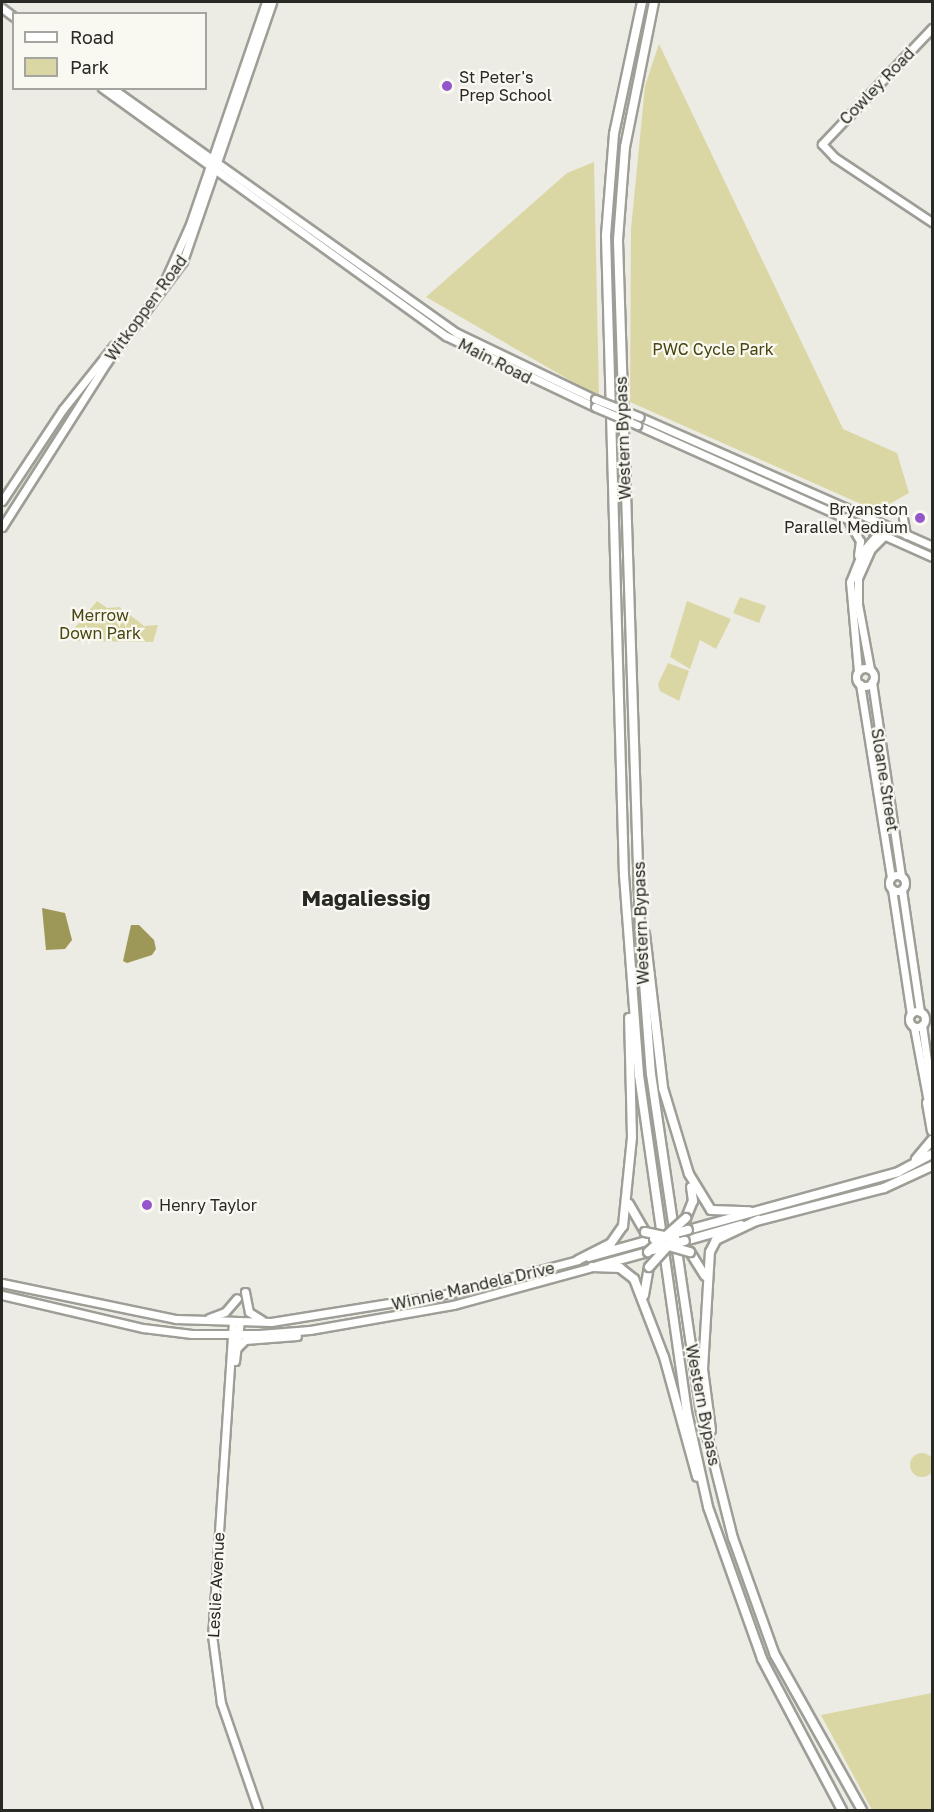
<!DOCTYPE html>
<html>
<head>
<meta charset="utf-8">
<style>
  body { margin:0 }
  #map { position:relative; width:934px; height:1812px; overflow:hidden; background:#ecebe4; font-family:"Golos Text",sans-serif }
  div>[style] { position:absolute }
  .green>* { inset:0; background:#dbd7a5 }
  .round { border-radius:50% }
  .water>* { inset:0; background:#9e9858 }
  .roads { filter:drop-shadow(2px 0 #9e9e97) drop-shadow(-2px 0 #9e9e97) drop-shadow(0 2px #9e9e97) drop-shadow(0 -2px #9e9e97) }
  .secondary>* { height:7px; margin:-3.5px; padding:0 3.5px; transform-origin:3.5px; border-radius:3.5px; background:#fff }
  .secondary>.ring { margin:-3.5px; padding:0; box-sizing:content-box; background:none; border:7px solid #fff; border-radius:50% }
  .primary>* { height:8px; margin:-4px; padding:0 4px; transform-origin:4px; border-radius:4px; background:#fff }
  .highway>* { height:8px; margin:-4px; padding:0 4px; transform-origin:4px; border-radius:4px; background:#fff }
  .bridges { filter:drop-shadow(2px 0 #9e9e97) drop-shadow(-2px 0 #9e9e97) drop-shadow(0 2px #9e9e97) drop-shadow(0 -2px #9e9e97) }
  .secondary-bridge>* { height:7px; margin:-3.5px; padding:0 3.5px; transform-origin:3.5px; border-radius:3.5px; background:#fff }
  .primary-bridge>* { height:8px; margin:-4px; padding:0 4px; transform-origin:4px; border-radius:4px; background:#fff }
  .highway-bridge>* { height:8px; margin:-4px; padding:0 4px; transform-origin:4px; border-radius:4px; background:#fff }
  .dots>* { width:16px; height:16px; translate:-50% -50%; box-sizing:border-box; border:3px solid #f9f9f1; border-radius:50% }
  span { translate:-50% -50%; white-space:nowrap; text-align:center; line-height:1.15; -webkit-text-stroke:4.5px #f9f9f1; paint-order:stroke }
  .poi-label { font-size:16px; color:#282825 }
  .left { translate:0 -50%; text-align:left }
  .right { translate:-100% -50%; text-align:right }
  .street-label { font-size:16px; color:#282825 }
  .park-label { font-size:16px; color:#494410 }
  .district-label { font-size:22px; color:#282825; font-weight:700 }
  .frame { position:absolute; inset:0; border:3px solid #282825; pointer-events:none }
  .legend { position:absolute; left:12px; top:12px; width:195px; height:78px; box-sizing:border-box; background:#f9f9f1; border:2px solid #a5a59f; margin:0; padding:8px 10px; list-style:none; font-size:18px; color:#282825 }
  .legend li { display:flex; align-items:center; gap:12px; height:30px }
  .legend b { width:30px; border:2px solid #a5a59f }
</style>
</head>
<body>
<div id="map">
  <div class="green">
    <div style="clip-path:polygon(659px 44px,843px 429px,897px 453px,909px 493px,877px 511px,630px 402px,631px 229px,645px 86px)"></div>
    <div style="clip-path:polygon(594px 162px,599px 397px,426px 297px,567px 173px)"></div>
    <div style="clip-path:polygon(740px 597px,766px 606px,759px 623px,733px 613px)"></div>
    <div style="clip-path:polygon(97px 601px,107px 608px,120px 607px,144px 626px,158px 625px,153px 642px,76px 641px,69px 635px)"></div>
    <div style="clip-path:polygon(687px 601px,731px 619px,716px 649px,700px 640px,690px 669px,670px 657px)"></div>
    <div style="clip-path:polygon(668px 663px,689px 671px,679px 701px,660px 691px,658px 684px)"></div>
    <div class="round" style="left:910px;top:1453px;width:24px;height:24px"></div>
    <div style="clip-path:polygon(932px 1693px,932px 1810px,872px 1810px,821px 1715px)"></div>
  </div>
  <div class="water">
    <div style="clip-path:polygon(42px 908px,65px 913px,72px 940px,65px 949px,46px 950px)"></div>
    <div style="clip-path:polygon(131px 925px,139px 925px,154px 940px,156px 949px,152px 955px,127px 963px,123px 961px)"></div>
  </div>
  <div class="roads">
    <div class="secondary">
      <div style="left:2px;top:8px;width:15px;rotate:37deg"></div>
      <div style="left:932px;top:28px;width:160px;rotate:133.5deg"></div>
      <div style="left:822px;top:144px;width:18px;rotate:47deg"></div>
      <div style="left:834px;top:157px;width:118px;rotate:33.6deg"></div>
      <div style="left:102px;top:88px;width:424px;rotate:35.8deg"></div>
      <div style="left:446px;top:336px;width:165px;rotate:25.5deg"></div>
      <div style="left:112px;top:88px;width:423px;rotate:35.4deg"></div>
      <div style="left:457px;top:333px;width:153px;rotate:25.6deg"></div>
      <div style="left:165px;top:280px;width:61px;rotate:-65.9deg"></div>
      <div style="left:190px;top:224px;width:235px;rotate:-71.1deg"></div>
      <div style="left:640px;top:417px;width:319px;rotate:23.8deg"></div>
      <div style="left:637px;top:425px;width:323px;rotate:24.1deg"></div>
      <div style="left:2px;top:501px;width:110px;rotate:-56.5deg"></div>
      <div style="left:63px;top:409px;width:82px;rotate:-51.4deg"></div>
      <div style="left:903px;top:518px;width:17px;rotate:80deg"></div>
      <div style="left:849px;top:522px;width:22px;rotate:60deg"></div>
      <div style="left:860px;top:541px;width:14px;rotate:98deg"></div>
      <div style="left:2px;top:527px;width:196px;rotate:-57.5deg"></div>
      <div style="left:107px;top:362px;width:126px;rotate:-53deg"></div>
      <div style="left:183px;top:261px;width:274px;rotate:-71deg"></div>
      <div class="ring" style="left:856px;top:668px;width:11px;height:11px"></div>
      <div style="left:870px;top:669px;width:66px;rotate:-100.5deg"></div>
      <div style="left:858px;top:604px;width:26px;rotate:-90deg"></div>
      <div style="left:858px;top:578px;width:32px;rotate:-66deg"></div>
      <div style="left:871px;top:549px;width:23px;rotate:-45deg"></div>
      <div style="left:858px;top:671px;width:89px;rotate:-95.1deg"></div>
      <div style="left:850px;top:582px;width:32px;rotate:-68deg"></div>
      <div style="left:862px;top:552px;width:28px;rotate:-49deg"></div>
      <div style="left:872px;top:682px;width:196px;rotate:81.5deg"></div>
      <div style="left:860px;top:684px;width:196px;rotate:80.9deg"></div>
      <div class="ring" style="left:889px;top:875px;width:9px;height:9px"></div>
      <div style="left:892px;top:889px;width:126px;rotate:81.4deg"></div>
      <div style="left:902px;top:890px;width:123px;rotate:81.6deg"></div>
      <div class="ring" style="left:909px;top:1011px;width:9px;height:9px"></div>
      <div style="left:922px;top:1025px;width:72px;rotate:82deg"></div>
      <div style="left:914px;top:1027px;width:81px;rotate:79.4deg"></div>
      <div style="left:2px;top:1283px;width:178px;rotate:11.7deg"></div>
      <div style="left:176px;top:1319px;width:95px;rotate:1.8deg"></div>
      <div style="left:271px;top:1322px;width:183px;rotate:-9.1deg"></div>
      <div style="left:452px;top:1293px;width:130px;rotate:-14.7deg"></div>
      <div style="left:245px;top:1292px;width:20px;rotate:79deg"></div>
      <div style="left:249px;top:1312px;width:15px;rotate:32deg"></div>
      <div style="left:2px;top:1295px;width:145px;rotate:13.2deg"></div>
      <div style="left:143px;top:1328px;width:49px;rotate:7deg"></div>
      <div style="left:192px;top:1334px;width:67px"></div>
      <div style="left:259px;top:1334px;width:51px;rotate:-4.5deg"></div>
      <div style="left:310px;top:1330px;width:145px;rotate:-9.9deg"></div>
      <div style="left:453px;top:1305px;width:144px;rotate:-15.3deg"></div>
      <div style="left:209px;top:1318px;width:17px;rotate:-21deg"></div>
      <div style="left:225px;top:1312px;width:18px;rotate:-49deg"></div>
      <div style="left:233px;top:1321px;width:315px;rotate:93.8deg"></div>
      <div style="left:212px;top:1635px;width:69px;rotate:82.5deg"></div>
      <div style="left:221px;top:1703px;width:113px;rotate:70.9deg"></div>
      <div style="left:237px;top:1348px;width:11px;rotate:-45deg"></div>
      <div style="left:245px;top:1340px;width:52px;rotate:-4.4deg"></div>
      <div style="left:235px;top:1361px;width:39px;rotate:-83deg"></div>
    </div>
    <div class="primary">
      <div style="left:927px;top:1103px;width:28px;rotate:80deg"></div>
      <div style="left:916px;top:1159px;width:25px;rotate:-50deg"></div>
      <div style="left:753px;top:1222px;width:135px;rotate:-14.5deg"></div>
      <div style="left:884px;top:1188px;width:53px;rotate:-24.6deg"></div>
      <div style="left:688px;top:1230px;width:218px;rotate:-15.4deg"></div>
      <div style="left:898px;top:1172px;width:38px;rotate:-28deg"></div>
      <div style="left:685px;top:1241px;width:58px;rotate:-15.9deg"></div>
      <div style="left:589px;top:1257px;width:63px;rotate:-15.6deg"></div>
      <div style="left:597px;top:1266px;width:57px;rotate:-15.3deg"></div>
    </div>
    <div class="highway">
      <div style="left:642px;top:2px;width:135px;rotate:102deg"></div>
      <div style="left:614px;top:134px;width:102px;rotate:94.5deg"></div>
      <div style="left:606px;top:236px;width:639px;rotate:88.39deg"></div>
      <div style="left:624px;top:875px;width:201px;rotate:85.7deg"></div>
      <div style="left:639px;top:1075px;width:340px;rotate:81.9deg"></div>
      <div style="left:687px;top:1412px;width:97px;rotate:77.5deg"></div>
      <div style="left:708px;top:1507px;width:161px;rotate:70.4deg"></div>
      <div style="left:762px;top:1659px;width:171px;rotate:62.1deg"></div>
      <div style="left:654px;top:2px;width:148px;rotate:101.3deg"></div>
      <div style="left:625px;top:147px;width:94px;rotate:94.3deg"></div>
      <div style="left:618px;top:241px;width:688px;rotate:88.17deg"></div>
      <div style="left:640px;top:929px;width:145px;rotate:85.7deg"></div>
      <div style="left:651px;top:1074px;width:341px;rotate:81.6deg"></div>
      <div style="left:701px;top:1411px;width:131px;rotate:75.9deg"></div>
      <div style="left:733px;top:1538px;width:124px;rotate:70.3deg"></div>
      <div style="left:775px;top:1655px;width:178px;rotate:60.7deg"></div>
      <div style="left:645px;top:934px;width:155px;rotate:83.3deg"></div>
      <div style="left:663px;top:1088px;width:90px;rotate:73.2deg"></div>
      <div style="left:689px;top:1174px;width:42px;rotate:58.6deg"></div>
      <div style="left:711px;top:1210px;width:38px;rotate:2deg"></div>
      <div style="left:629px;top:1204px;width:32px;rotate:60deg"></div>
      <div style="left:686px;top:1218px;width:18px;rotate:-68deg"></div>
      <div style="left:693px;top:1201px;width:14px;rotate:-98deg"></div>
      <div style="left:646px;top:1241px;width:11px;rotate:15deg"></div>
      <div style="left:690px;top:1252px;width:28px;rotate:58deg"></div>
      <div style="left:578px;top:1260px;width:37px;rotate:-27deg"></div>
      <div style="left:611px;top:1243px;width:21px;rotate:-55deg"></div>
      <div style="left:623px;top:1226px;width:89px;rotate:-84.2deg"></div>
      <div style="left:632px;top:1137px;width:119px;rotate:-91.4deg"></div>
      <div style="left:592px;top:1267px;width:28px;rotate:2deg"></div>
      <div style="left:620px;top:1268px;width:18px;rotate:38deg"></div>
      <div style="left:634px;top:1279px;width:84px;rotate:69deg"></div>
      <div style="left:664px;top:1357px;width:124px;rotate:74.6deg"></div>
      <div style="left:644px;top:1295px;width:28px;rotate:-80deg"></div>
      <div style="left:711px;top:1430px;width:62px;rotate:-97.5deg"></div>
      <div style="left:703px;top:1369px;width:117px;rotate:-86.6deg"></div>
      <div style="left:710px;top:1252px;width:13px;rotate:-63deg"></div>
      <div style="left:716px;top:1240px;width:47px;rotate:-25.5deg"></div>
    </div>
  </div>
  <div class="bridges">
    <div class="secondary-bridge">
      <div style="left:595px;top:399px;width:48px;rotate:21.8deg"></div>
      <div style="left:595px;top:407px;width:46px;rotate:23.2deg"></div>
    </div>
    <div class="primary-bridge">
      <div style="left:654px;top:1239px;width:35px;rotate:-15deg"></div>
      <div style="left:653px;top:1250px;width:33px;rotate:-16deg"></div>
    </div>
    <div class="highway-bridge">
      <div style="left:645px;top:1232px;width:24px;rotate:12deg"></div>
      <div style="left:665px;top:1245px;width:26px;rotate:16deg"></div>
      <div style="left:648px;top:1252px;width:51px;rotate:-41.8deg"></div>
      <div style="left:649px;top:1267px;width:39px;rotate:-48deg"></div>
    </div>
  </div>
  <div class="dots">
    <div style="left:447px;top:86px;background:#9555cb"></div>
    <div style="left:920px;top:518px;background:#9555cb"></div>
    <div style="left:147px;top:1205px;background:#9555cb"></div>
  </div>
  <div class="poi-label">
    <span class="left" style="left:459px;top:86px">St Peter's<br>Prep School</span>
    <span class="right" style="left:908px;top:518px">Bryanston<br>Parallel Medium</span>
    <span class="left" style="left:159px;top:1205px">Henry Taylor</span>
  </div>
  <div class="street-label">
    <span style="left:877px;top:86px;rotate:-46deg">Cowley Road</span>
    <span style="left:146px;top:308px;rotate:-54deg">Witkoppen Road</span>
    <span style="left:495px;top:361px;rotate:27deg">Main Road</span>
    <span style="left:623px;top:438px;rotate:-92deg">Western Bypass</span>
    <span style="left:885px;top:780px;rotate:81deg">Sloane Street</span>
    <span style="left:641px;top:923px;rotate:-92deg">Western Bypass</span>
    <span style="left:473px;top:1286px;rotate:-13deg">Winnie Mandela Drive</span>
    <span style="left:703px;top:1405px;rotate:79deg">Western Bypass</span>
    <span style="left:216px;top:1585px;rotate:-87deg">Leslie Avenue</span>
  </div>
  <div class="park-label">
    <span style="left:713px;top:349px">PWC Cycle Park</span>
    <span style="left:100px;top:624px">Merrow<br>Down Park</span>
  </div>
  <div class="district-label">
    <span style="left:366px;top:898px">Magaliessig</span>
  </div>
  <div class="frame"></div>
  <ul class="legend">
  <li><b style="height:8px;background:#fff"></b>Road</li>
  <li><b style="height:16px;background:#dbd7a5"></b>Park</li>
  </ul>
</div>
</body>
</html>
